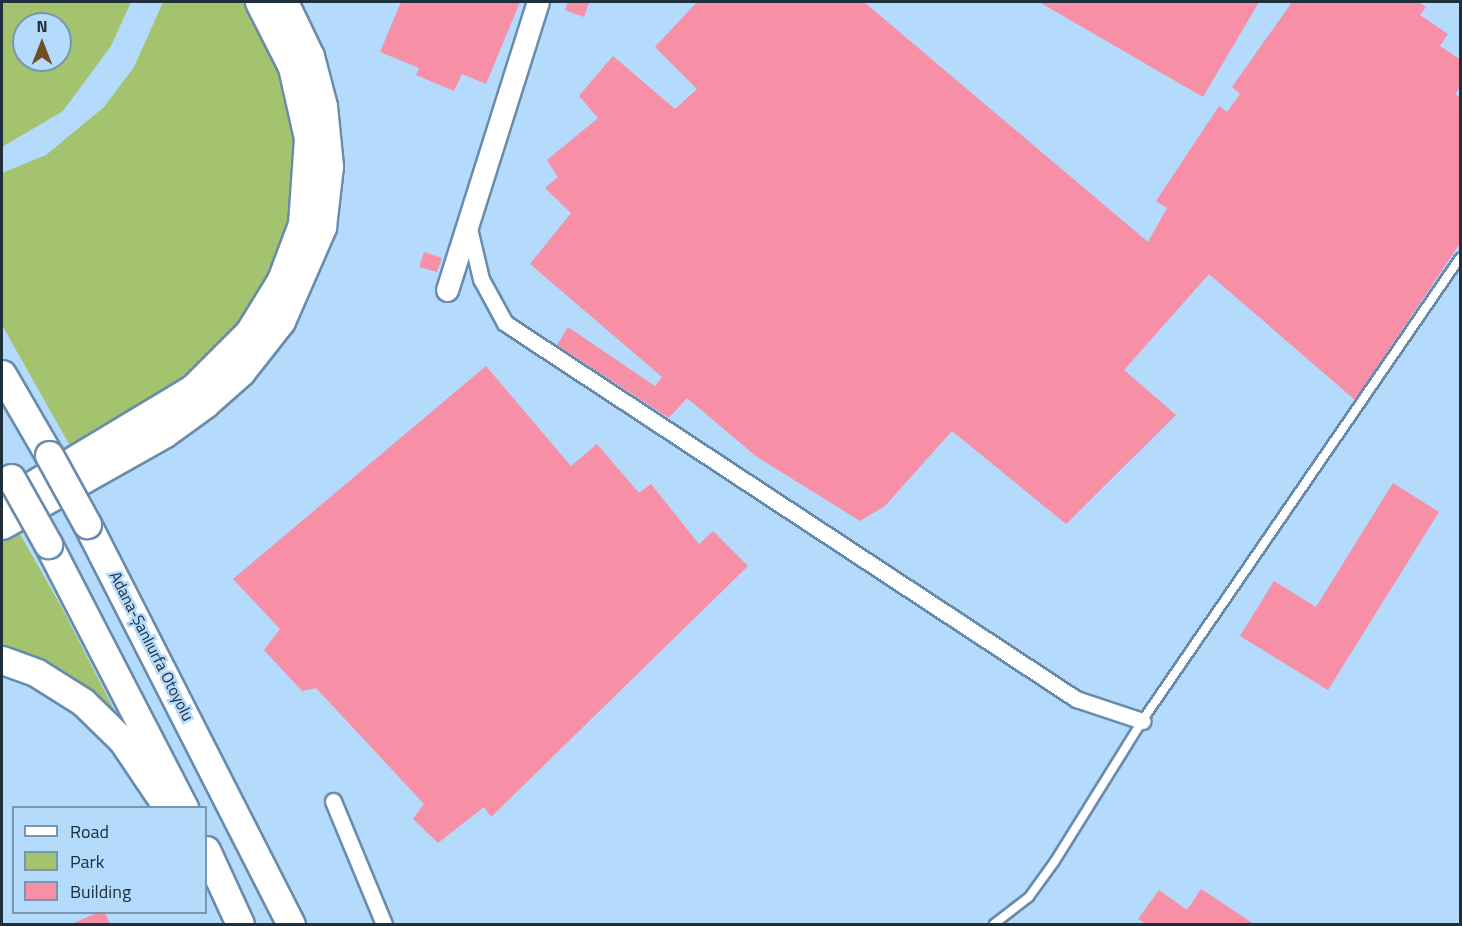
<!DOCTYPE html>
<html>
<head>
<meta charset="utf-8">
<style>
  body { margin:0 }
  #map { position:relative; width:1462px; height:926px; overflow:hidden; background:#b4dafc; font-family:"Titillium Web",sans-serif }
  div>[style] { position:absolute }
  .green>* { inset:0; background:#a3c36f }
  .building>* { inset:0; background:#f78fa7 }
  .roads { filter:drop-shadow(2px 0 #698cac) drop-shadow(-2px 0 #698cac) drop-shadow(0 2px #698cac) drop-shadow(0 -2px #698cac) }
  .lane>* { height:8px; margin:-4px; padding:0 4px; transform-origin:4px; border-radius:4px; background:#fff }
  .street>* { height:15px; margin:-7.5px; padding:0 7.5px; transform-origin:7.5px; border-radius:7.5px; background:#fff }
  .secondary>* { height:21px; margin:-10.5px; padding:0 10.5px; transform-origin:10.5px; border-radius:10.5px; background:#fff }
  .highway>* { height:27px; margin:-13.5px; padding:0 13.5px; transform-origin:13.5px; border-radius:13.5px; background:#fff }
  .bridges { filter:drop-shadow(2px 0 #698cac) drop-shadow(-2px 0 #698cac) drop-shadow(0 2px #698cac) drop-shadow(0 -2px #698cac) }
  .highway-bridge>* { height:27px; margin:-13.5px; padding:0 13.5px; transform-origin:13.5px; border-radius:13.5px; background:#fff }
  span { translate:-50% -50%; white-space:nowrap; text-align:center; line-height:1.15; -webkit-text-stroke:5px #b4dafc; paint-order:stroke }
  .street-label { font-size:16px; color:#202f3c }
  .frame { position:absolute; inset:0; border:3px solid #202f3c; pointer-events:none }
  .legend { position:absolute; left:12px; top:806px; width:195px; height:108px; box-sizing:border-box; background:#b4dafc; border:2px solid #7996af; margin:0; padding:8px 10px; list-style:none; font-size:18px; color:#202f3c }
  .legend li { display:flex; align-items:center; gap:12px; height:30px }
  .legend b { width:30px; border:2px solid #7996af }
  .north { position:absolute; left:12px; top:12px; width:60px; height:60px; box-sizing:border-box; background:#b4dafc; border:2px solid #7996af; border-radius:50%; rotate:0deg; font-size:16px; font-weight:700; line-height:24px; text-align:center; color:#202f3c }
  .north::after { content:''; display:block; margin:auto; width:21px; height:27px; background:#724e28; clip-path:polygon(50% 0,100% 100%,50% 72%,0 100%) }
</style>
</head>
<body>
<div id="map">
  <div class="green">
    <div style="clip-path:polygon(evenodd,2px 2px,131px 2px,111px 46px,63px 111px,2px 147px,2px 2px,24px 24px,60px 24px,60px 60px,24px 60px,24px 24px)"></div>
    <div style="clip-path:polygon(163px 2px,248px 2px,271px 37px,297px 133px,290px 226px,259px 299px,201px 369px,74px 453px,2px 325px,2px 173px,46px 155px,104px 107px,134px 67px)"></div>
    <div style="clip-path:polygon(17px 529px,61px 606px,123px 727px,2px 653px,2px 537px)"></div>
  </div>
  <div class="building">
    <div style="clip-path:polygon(401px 2px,520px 2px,486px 84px,462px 74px,454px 91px,416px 75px,419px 68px,380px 52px)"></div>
    <div style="clip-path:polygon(568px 2px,589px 2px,584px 17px,565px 10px)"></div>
    <div style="clip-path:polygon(697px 2px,864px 2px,1148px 242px,1167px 208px,1156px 201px,1219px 106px,1227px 112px,1240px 94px,1232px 87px,1292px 2px,1418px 2px,1426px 7px,1420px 15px,1448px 34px,1440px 46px,1461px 60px,1461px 86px,1455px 94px,1461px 98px,1461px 242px,1355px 400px,1209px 274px,1124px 370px,1176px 415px,1066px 524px,952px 431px,885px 506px,860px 521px,757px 457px,687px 398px,669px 418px,557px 345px,568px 327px,655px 386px,662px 377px,530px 264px,571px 213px,545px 188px,558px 177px,547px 160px,598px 118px,579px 96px,613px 56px,675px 109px,697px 89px,655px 47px)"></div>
    <div style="clip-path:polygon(1039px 2px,1259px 2px,1203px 97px)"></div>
    <div style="clip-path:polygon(424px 252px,442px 258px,437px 272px,419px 267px)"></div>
    <div style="clip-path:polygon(486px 366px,571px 466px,597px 444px,639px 493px,651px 484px,699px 544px,713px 531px,748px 566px,491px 817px,484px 807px,438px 843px,413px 819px,424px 804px,316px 688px,302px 691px,264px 650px,280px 629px,233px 579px)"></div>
    <div style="clip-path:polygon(1393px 483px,1439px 512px,1328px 690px,1240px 636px,1274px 581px,1316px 607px)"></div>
    <div style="clip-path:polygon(1201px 889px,1254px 924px,1146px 924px,1138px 919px,1159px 890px,1187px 910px)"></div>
    <div style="clip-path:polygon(99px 912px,105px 912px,110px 924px,71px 924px)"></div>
  </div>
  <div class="roads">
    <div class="lane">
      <div style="left:994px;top:924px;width:44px;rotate:-37.6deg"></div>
      <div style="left:1029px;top:897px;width:44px;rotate:-54.2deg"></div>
      <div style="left:1055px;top:861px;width:165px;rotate:-58.1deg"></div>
      <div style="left:1142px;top:721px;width:562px;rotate:-55.52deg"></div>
    </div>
    <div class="street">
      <div style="left:468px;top:224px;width:57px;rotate:76.7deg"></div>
      <div style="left:481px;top:279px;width:50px;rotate:61.4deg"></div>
      <div style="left:505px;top:323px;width:684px;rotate:33.36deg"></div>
      <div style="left:1076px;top:699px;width:70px;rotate:18.4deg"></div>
      <div style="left:333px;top:801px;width:133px;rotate:67.5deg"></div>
    </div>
    <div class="secondary">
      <div style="left:447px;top:290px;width:302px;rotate:-72.5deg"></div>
    </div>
    <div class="highway">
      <div style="left:2px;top:374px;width:94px;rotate:59.9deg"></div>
      <div style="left:2px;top:503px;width:222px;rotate:-31deg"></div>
      <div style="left:192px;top:389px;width:81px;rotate:-45deg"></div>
      <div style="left:249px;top:332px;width:61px;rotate:-58.4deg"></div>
      <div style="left:281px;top:280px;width:60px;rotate:-69.4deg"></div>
      <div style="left:302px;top:224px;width:86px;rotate:-86deg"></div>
      <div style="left:308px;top:138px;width:73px;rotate:-102.7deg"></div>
      <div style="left:292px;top:67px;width:73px;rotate:-116.9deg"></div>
      <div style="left:87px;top:524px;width:449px;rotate:63deg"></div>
      <div style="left:2px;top:525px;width:187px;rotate:-29.4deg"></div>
      <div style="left:165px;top:433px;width:49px;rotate:-35.9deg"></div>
      <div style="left:205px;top:404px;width:48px;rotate:-41.6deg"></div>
      <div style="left:241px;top:372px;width:65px;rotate:-51.9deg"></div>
      <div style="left:281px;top:321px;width:103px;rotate:-66.4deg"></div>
      <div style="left:322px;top:227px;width:61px;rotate:-83.5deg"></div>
      <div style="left:329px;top:166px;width:60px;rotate:-95.7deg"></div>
      <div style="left:323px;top:106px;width:52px;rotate:-104.6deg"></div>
      <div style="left:310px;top:56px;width:60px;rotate:-115.7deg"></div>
      <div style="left:48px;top:544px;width:297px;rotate:62.7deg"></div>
      <div style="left:2px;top:660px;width:37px;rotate:20deg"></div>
      <div style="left:37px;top:673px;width:54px;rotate:32.2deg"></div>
      <div style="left:83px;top:702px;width:54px;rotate:44.3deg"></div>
      <div style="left:122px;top:740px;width:73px;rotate:56.1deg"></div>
      <div style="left:206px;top:850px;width:81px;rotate:65.3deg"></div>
    </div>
  </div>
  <div class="bridges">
    <div class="highway-bridge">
      <div style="left:49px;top:455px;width:79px;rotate:61.2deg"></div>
      <div style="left:11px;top:478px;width:76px;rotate:60.7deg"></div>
    </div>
  </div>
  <div class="street-label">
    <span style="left:152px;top:646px;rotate:63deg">Adana-Şanlıurfa Otoyolu</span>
  </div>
  <div class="frame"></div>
  <ul class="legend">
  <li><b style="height:8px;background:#fff"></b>Road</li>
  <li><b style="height:16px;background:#a3c36f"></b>Park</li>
  <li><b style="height:16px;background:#f78fa7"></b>Building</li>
  </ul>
  <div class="north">N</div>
</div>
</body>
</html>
